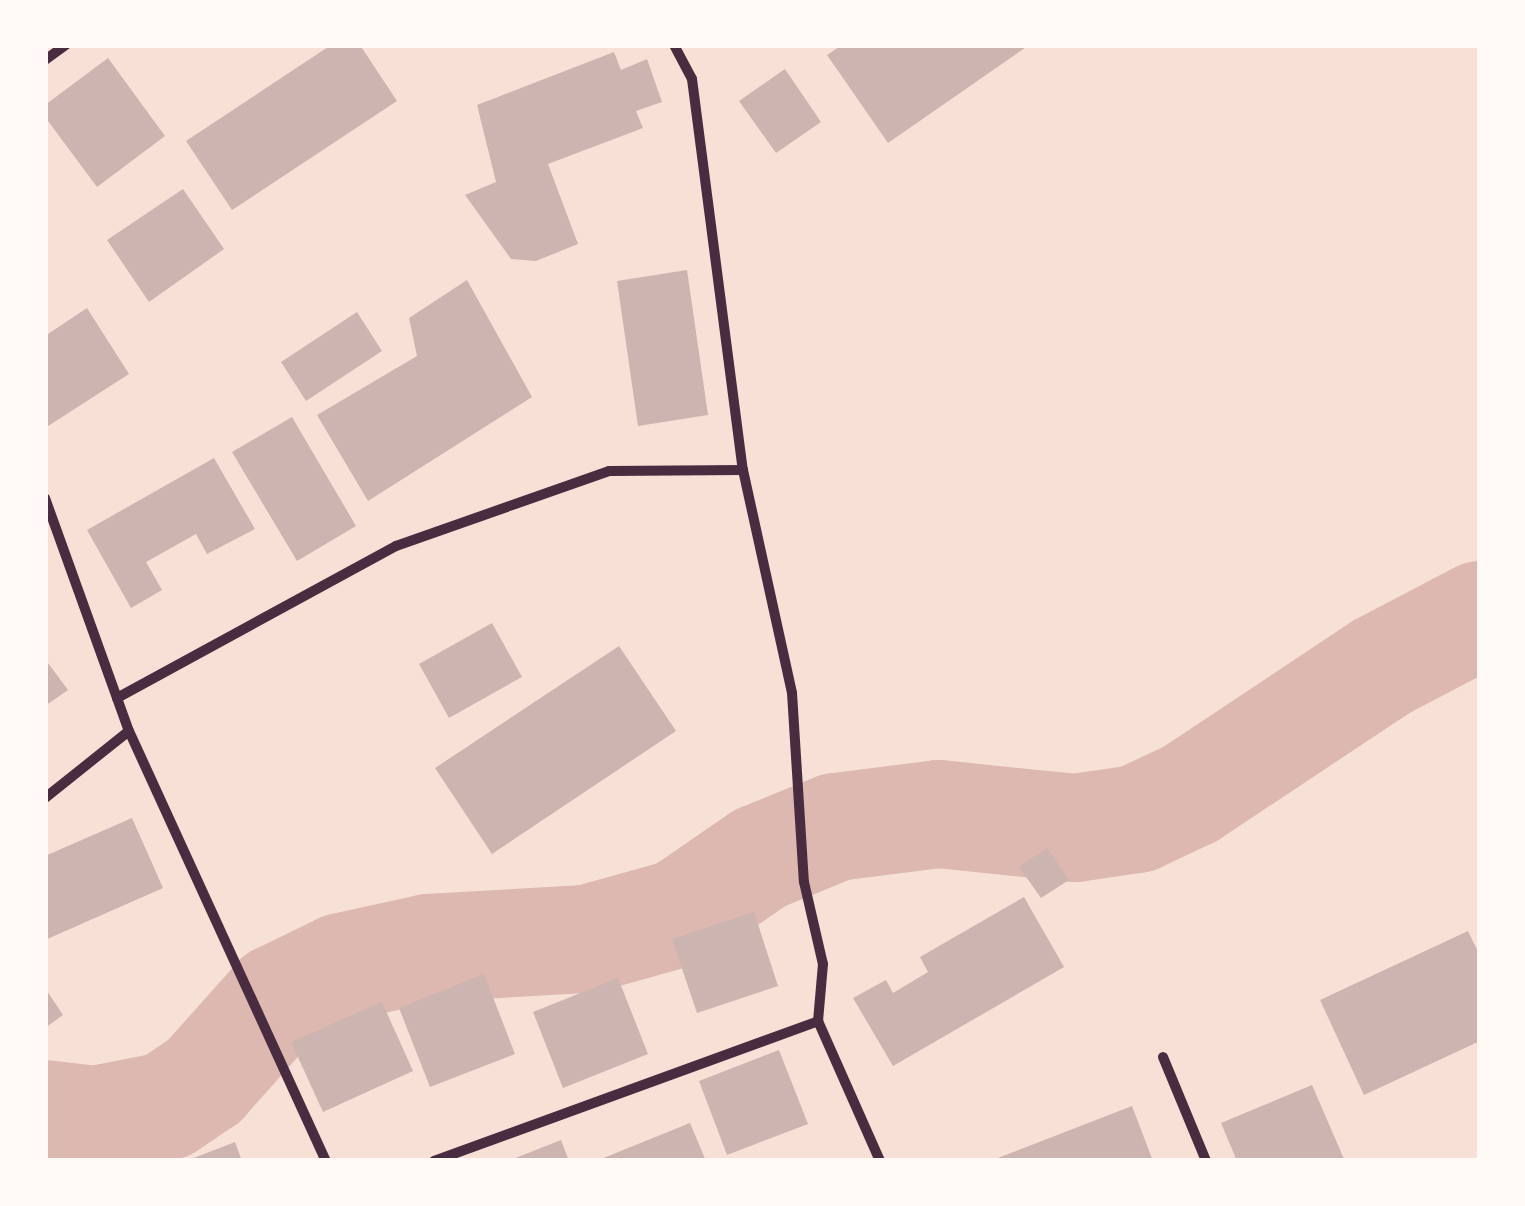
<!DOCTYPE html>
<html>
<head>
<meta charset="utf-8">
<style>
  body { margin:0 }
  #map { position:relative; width:1525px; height:1206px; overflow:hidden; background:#f7e1d7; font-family:Overpass,sans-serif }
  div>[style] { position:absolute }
  .river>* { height:108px; margin:-54px; padding:0 54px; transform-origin:54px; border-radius:54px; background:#dcb8b0 }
  .building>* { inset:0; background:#ccb4b1 }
  .minor>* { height:10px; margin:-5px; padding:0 5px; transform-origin:5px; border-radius:5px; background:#4a2c40 }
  span { translate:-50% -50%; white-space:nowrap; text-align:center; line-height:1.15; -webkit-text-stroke:8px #fffaf5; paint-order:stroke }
  .frame { position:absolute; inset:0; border:48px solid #fffaf5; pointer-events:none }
</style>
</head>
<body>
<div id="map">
  <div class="river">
    <div style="left:45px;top:1114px;width:50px;rotate:6.8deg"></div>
    <div style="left:95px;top:1120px;width:73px;rotate:-11deg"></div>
    <div style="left:167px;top:1106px;width:45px;rotate:-34deg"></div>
    <div style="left:204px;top:1081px;width:111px;rotate:-48.3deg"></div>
    <div style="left:278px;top:998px;width:71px;rotate:-25.8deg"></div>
    <div style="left:342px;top:967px;width:89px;rotate:-12.3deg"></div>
    <div style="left:429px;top:948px;width:158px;rotate:-3.3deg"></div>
    <div style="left:587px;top:939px;width:97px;rotate:-15.6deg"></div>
    <div style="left:680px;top:913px;width:97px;rotate:-34.5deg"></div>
    <div style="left:760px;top:858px;width:82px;rotate:-22.2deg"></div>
    <div style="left:836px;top:827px;width:104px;rotate:-7.2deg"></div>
    <div style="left:939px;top:814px;width:137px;rotate:5.9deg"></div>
    <div style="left:1075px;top:828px;width:63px;rotate:-8.3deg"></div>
    <div style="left:1137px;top:819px;width:59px;rotate:-25.3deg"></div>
    <div style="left:1190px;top:794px;width:229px;rotate:-33.6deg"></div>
    <div style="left:1381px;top:667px;width:112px;rotate:-27.7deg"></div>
  </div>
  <div class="building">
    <div style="clip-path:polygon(331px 45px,360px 45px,397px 101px,232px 210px,186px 141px)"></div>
    <div style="clip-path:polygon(842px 45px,1029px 45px,888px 143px,827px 55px)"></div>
    <div style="clip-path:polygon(614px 52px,621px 70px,647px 59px,662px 102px,636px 111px,643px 128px,548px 164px,578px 244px,536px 261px,511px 259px,465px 195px,496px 182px,477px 105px)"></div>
    <div style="clip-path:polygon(108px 58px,165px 136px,97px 187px,45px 117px,45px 105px)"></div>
    <div style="clip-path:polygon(785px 69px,821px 122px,776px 153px,739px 101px)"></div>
    <div style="clip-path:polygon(183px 189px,224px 249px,149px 302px,107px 240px)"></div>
    <div style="clip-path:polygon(687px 270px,708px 415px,638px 426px,617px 281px)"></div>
    <div style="clip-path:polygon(467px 280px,532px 397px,368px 501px,317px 415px,417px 356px,409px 318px)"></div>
    <div style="clip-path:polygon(87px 308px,129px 374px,45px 428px,45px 336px)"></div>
    <div style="clip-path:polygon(357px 312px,382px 351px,306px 401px,281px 362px)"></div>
    <div style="clip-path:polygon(292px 417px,356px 526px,297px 561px,232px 452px)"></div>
    <div style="clip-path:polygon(214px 458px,255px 529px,207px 554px,196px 534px,146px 562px,162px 590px,131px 608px,87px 530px)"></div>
    <div style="clip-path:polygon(492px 623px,522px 677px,449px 718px,419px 664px)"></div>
    <div style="clip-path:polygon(619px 646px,676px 731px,492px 854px,435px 768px)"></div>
    <div style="clip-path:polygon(45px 659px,68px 690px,45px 706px)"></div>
    <div style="clip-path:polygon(132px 818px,163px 888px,45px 940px,45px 856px)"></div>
    <div style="clip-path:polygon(1047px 848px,1069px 880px,1041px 898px,1019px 867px)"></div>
    <div style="clip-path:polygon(1024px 897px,1064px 967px,893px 1066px,853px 998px,886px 980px,893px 993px,928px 972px,920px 957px)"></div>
    <div style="clip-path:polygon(754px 912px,778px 986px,697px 1013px,672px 939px)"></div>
    <div style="clip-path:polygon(1468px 931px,1480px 956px,1480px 1041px,1364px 1095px,1320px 1000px)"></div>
    <div style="clip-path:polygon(484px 974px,515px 1054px,430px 1087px,399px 1008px)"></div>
    <div style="clip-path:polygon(618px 978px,648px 1054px,563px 1088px,533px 1012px)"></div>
    <div style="clip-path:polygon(45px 988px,63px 1015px,45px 1028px)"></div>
    <div style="clip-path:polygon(382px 1002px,413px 1071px,323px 1112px,291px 1042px)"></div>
    <div style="clip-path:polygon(779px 1050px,808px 1124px,727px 1155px,699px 1081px)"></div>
    <div style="clip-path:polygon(1312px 1085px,1344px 1159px,1237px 1161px,1221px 1123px)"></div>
    <div style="clip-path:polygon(1132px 1106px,1153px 1161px,990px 1161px)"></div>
    <div style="clip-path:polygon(690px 1123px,706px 1161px,596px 1161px)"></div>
    <div style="clip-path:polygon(561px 1140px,569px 1161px,508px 1161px)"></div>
    <div style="clip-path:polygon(235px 1142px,242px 1161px,186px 1161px)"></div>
  </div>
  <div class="minor">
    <div style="left:674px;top:45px;width:38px;rotate:62deg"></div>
    <div style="left:692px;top:79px;width:394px;rotate:82.6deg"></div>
    <div style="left:743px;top:470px;width:228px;rotate:77.6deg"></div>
    <div style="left:792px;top:693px;width:189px;rotate:86.4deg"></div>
    <div style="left:804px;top:882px;width:84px;rotate:77deg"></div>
    <div style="left:823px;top:964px;width:57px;rotate:95deg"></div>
    <div style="left:818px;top:1021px;width:153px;rotate:66.1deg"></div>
    <div style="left:45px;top:60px;width:26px;rotate:-36deg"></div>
    <div style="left:45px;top:498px;width:248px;rotate:70.2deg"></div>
    <div style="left:129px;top:731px;width:473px;rotate:65.4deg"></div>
    <div style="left:117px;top:698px;width:318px;rotate:-28.6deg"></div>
    <div style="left:396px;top:546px;width:226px;rotate:-19.4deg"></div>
    <div style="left:609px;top:471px;width:134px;rotate:-0.4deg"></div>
    <div style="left:45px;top:798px;width:107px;rotate:-38.6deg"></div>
    <div style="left:1163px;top:1057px;width:113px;rotate:67.5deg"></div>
    <div style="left:434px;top:1161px;width:409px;rotate:-20deg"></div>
  </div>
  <div class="frame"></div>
</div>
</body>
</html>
